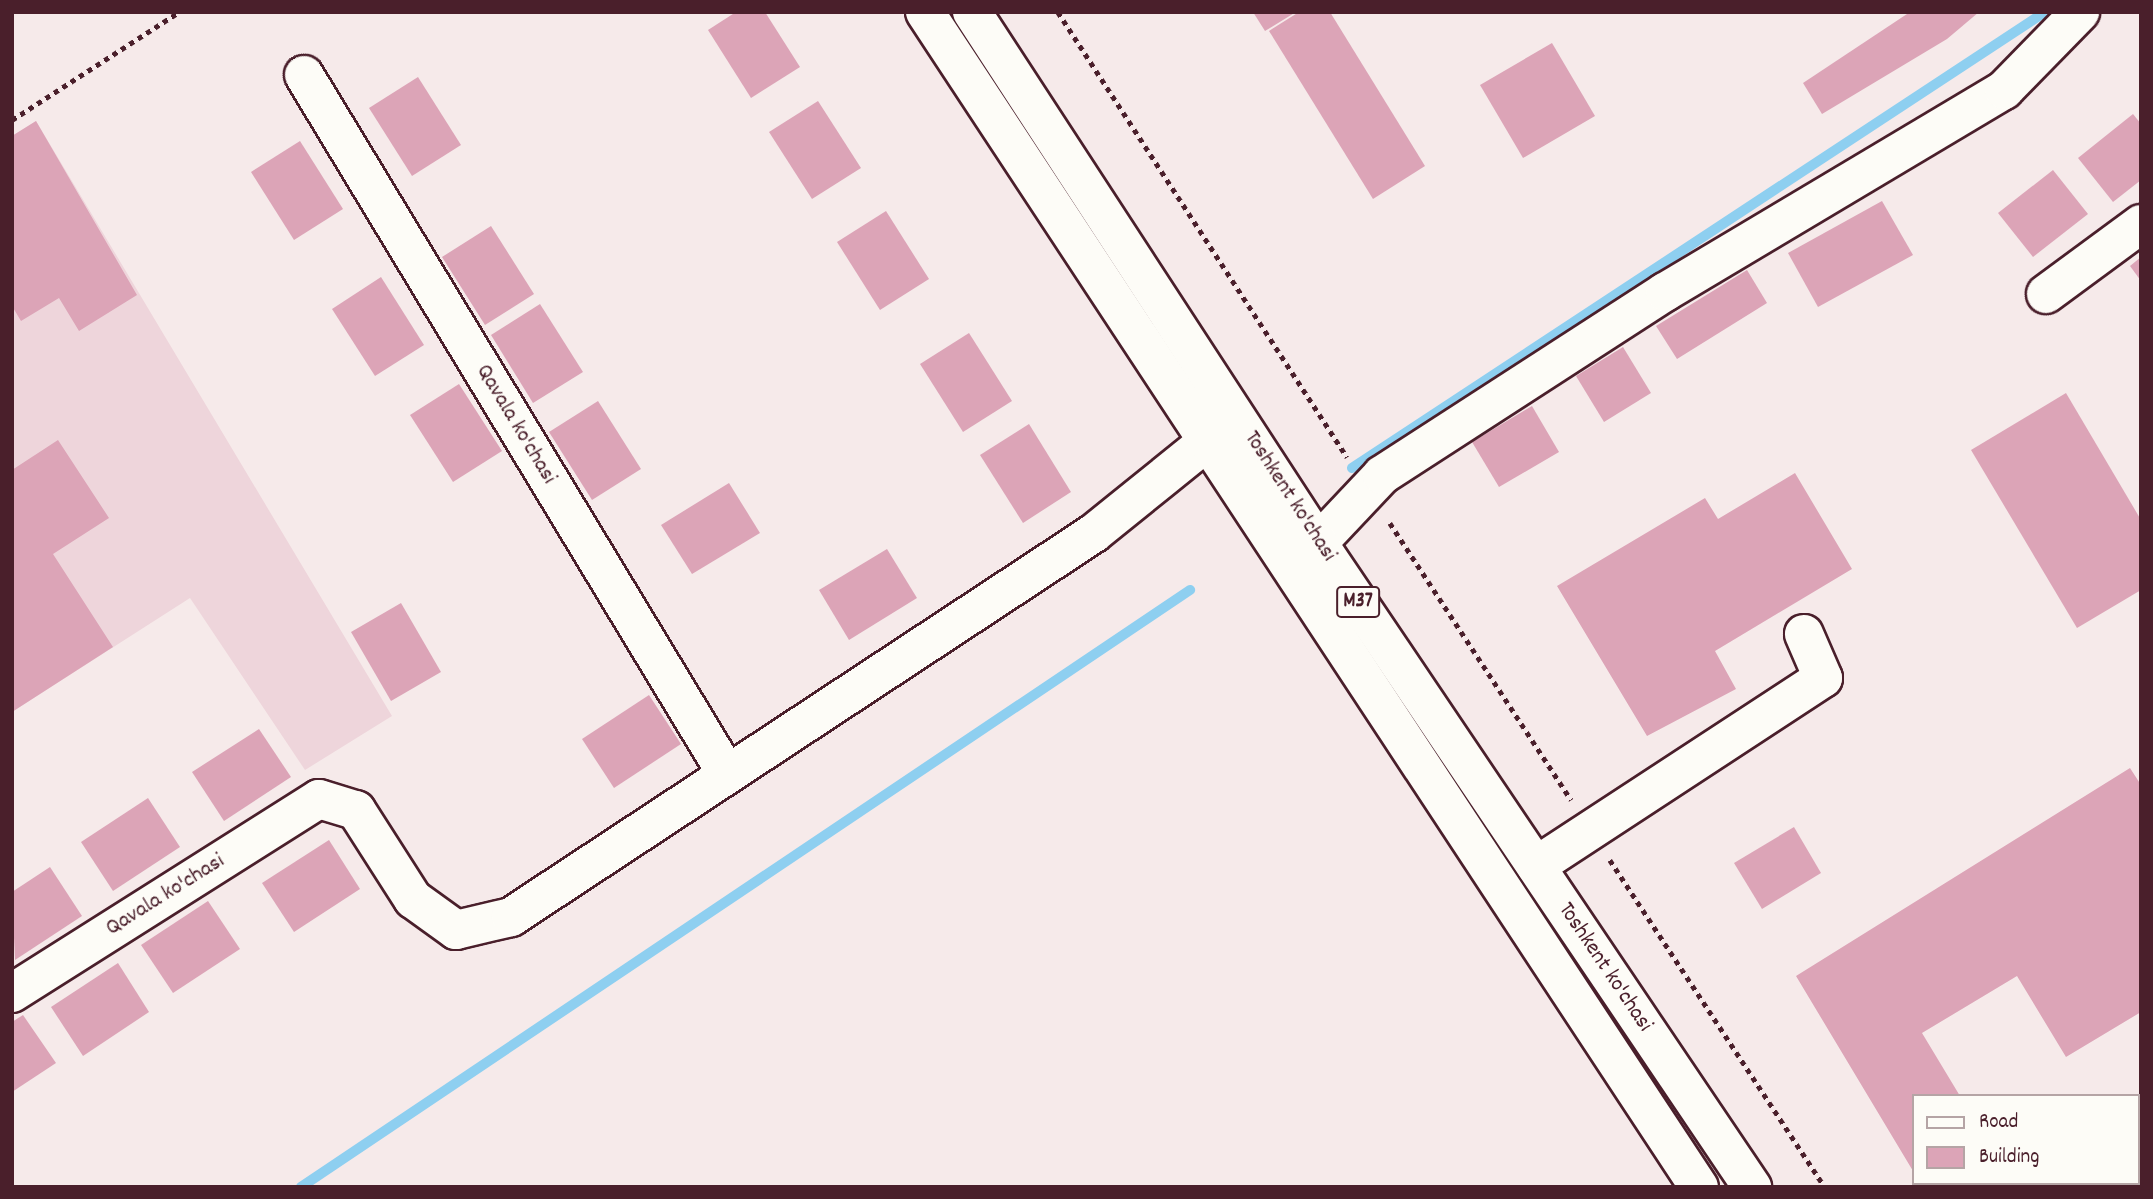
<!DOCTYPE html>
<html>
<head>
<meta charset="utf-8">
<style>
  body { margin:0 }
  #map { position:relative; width:2153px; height:1199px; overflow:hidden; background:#f6eaea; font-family:Dekko,sans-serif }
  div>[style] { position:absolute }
  .built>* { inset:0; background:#eed5db }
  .stream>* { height:10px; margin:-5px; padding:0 5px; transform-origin:5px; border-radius:5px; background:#8ecff0 }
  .building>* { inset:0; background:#dca4b7 }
  .path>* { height:4.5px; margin-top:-2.25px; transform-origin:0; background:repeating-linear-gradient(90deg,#4a1f2b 0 5px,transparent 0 10px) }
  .roads { filter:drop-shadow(2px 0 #4a1f2b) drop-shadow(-2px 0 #4a1f2b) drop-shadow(0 2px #4a1f2b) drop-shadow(0 -2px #4a1f2b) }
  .minor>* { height:38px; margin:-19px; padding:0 19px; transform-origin:19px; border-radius:19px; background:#fdfcf7 }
  .highway>* { height:38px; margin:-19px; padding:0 19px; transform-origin:19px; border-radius:19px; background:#fdfcf7 }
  span { translate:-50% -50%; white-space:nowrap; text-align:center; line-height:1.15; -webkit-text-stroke:5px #fdfcf7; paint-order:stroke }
  .shield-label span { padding:2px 5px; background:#fdfcf7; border:2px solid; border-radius:5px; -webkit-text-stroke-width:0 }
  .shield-label { font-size:21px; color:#4a1f2b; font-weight:700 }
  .street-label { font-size:23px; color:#4a1f2b }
  .frame { position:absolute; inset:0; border:14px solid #4a1f2b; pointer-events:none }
  .legend { position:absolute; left:1912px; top:1094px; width:228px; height:91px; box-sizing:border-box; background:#fdfcf7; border:2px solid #b5a4a5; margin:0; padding:9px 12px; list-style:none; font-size:21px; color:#4a1f2b }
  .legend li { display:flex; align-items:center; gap:14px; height:35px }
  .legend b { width:35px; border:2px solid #b5a4a5 }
</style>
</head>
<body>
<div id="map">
  <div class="built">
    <div style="clip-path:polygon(36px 121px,392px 716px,305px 770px,190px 598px,12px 712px,12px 136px)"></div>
  </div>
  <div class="stream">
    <div style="left:1352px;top:468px;width:830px;rotate:-33.35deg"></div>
    <div style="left:301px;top:1187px;width:1071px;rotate:-33.88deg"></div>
  </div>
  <div class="building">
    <div style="clip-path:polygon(736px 12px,765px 12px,800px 67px,751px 98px,708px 30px)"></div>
    <div style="clip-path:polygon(1253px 12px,1296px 12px,1265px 31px)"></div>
    <div style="clip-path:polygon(1299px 12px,1330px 12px,1425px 166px,1373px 199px,1269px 31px)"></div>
    <div style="clip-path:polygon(1910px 12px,1979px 12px,1947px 39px,1822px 114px,1803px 83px)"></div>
    <div style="clip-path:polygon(1552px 43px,1595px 116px,1523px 158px,1480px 85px)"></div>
    <div style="clip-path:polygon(418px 77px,461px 145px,412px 176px,369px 108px)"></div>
    <div style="clip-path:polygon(818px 101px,861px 168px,812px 199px,769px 132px)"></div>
    <div style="clip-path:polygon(2133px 114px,2141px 124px,2141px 180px,2113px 202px,2078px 158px)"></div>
    <div style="clip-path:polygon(36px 121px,137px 295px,79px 331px,59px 298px,21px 321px,12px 306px,12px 136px)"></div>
    <div style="clip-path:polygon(300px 141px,343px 209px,294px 240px,251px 172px)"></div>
    <div style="clip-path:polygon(2053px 170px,2088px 214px,2033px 257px,1998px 213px)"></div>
    <div style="clip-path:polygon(1882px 201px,1913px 255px,1818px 307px,1788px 253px)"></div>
    <div style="clip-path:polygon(886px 211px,929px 279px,880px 310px,837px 242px)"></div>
    <div style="clip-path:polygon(491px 226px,534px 294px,485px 325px,442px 257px)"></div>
    <div style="clip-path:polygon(2141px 257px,2141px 281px,2130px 266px)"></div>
    <div style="clip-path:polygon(1747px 270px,1767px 303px,1677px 359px,1656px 326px)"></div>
    <div style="clip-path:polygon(381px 277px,424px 345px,375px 376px,332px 309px)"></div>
    <div style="clip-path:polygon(540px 304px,583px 372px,533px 403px,491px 335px)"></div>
    <div style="clip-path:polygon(969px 333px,1012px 401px,963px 432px,920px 364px)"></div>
    <div style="clip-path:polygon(1623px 347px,1651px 393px,1604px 422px,1576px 376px)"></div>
    <div style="clip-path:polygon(459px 384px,502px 451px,453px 482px,410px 415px)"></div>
    <div style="clip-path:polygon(2066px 393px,2141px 520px,2141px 590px,2077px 628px,1971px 450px)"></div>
    <div style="clip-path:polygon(598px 401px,641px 469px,592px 500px,549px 432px)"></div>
    <div style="clip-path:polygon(1532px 406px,1559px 452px,1499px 487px,1472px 442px)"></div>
    <div style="clip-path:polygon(1029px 424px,1071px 492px,1023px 523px,980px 455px)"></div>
    <div style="clip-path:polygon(58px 440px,109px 518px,53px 554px,113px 647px,12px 712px,12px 470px)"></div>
    <div style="clip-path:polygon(1795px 473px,1852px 569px,1715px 651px,1736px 689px,1647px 736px,1557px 586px,1705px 498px,1718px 519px)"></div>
    <div style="clip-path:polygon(729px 483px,760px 533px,692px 574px,661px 525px)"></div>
    <div style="clip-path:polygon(887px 549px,917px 598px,849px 640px,819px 590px)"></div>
    <div style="clip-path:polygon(401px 603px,441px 672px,391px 701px,351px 632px)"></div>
    <div style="clip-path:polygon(649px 695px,681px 744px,614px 788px,582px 739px)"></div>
    <div style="clip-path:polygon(259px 729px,291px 777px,224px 821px,192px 772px)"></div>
    <div style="clip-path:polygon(2130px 768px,2141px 785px,2141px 1012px,2066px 1057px,2017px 976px,1922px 1033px,1960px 1096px,1913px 1096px,1913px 1171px,1796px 976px)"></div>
    <div style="clip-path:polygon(148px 798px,180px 847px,113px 891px,81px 842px)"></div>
    <div style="clip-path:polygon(1794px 827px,1821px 873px,1762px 909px,1734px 863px)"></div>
    <div style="clip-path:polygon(329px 840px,360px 889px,294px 932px,262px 883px)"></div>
    <div style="clip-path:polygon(50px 867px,82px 916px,15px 960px,12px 892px)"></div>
    <div style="clip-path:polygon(208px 901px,240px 949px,173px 993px,141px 945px)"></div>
    <div style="clip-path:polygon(118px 963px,149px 1012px,83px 1056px,51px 1007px)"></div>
    <div style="clip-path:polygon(23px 1015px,56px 1063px,12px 1092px,12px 1022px)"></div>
    <div style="clip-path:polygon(1921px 1183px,1966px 1183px,1960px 1187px)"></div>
  </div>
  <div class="path">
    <div style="left:1058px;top:12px;width:531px;rotate:57deg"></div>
    <div style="left:12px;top:120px;width:199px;rotate:-32.9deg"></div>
    <div style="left:1390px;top:523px;width:331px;rotate:56.8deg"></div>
    <div style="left:1610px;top:860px;width:391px;rotate:56.7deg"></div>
  </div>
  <div class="roads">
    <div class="minor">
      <div style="left:304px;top:75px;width:817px;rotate:58.82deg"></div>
      <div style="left:2046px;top:294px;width:118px;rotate:-36.4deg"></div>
      <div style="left:1318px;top:543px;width:93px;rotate:-46.7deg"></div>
      <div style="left:1382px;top:475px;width:337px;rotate:-32.9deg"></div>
      <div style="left:1665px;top:292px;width:395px;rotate:-30.8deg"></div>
      <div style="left:2004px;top:90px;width:109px;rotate:-45.7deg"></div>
      <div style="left:1536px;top:866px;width:343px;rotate:-33.2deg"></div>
      <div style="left:1823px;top:678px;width:48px;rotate:-113.4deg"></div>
      <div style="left:12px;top:993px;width:363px;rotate:-32.3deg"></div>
      <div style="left:319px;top:799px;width:39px;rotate:17deg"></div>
      <div style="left:356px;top:810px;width:106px;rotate:57.4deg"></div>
      <div style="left:413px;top:899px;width:53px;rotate:35.8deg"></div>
      <div style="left:456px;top:930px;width:57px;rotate:-13.3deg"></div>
      <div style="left:511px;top:917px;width:698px;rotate:-33.37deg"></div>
      <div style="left:1094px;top:533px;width:146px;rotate:-38.9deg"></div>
    </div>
    <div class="highway">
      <div style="left:925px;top:12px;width:1407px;rotate:56.63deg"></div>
      <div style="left:972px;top:12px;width:634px;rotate:56.91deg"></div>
      <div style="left:1318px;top:543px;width:777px;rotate:56.02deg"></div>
    </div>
  </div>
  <div class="shield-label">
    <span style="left:1358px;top:602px">M37</span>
  </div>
  <div class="street-label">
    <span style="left:515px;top:425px;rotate:59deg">Qavala ko'chasi</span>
    <span style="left:1289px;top:497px;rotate:57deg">Toshkent ko'chasi</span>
    <span style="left:166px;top:896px;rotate:-32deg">Qavala ko'chasi</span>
    <span style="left:1604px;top:968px;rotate:56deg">Toshkent ko'chasi</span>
  </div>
  <div class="frame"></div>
  <ul class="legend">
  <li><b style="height:9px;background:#fdfcf7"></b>Road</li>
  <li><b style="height:19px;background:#dca4b7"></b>Building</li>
  </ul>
</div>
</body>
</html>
